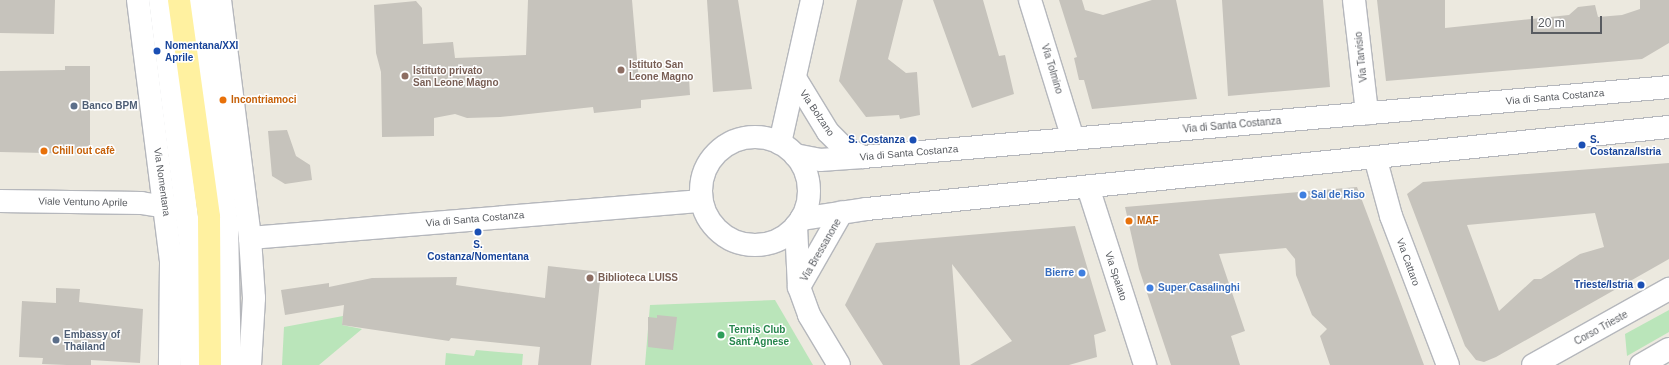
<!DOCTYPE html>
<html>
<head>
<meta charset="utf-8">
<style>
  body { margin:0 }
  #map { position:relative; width:1669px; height:365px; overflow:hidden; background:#ece9df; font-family:Helvetica,sans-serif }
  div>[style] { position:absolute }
  .green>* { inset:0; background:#bae5ba }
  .building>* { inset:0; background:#c6c3bc }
  .roads { filter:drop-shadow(1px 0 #b5b7bc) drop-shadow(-1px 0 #b5b7bc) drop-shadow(0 1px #b5b7bc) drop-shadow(0 -1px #b5b7bc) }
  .minor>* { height:22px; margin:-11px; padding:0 11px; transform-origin:11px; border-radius:11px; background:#fff }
  .minor>.ring { margin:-11px; padding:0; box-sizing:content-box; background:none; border:22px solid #fff; border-radius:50% }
  .major>* { height:22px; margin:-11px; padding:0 11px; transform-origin:11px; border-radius:11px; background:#fff1a0 }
  .dots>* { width:11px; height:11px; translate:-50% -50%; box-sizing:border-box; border:2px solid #fff; border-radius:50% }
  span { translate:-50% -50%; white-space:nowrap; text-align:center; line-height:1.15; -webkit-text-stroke:3px #fff; paint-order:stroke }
  .transit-label { font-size:10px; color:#164399; font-weight:700 }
  .left { translate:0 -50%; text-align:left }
  .right { translate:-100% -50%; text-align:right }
  .street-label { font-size:10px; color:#585b60 }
  .education-label { font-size:10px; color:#785e54; font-weight:700 }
  .food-label { font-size:10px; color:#c56008; font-weight:700 }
  .service-label { font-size:10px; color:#4e5e75; font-weight:700 }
  .shop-label { font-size:10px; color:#366cbe; font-weight:700 }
  .leisure-label { font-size:10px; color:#27864d; font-weight:700 }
  .scale { position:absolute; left:1531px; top:16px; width:71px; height:18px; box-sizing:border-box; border:2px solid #585b60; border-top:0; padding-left:5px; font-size:12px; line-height:14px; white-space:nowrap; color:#585b60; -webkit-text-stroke:3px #fff; paint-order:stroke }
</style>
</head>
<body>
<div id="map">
  <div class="green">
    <div style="clip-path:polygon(775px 300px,813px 365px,645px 365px,650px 305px)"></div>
    <div style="clip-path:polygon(1669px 310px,1669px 332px,1627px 356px,1625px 334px)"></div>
    <div style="clip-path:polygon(343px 316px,342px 325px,362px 329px,319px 365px,282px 365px,284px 327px)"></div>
    <div style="clip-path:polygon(476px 350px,523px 354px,522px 365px,445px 365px,446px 353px,474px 356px)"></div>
  </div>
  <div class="building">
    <div style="clip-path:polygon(0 0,55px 0,54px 34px,0 33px)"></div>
    <div style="clip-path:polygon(528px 0,632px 0,639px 82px,689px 78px,690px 95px,641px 100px,641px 108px,594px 113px,593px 107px,500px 117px,467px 118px,455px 114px,434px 118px,434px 136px,382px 137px,381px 72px,376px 53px,374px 5px,416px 1px,422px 8px,423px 44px,453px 42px,455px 58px,526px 55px)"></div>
    <div style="clip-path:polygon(707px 0,738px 0,752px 89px,713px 92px)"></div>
    <div style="clip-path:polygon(857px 0,903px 0,888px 59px,906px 73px,917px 72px,920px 115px,900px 119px,899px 115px,866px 117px,839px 81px)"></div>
    <div style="clip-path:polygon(933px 0,983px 0,999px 56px,1005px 55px,1014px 94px,972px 108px)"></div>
    <div style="clip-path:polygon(1059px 0,1082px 0,1085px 10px,1103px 15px,1152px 0,1176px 0,1197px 99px,1092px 109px,1084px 80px,1079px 80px,1074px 58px,1077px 57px)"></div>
    <div style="clip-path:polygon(1222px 0,1323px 0,1330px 87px,1228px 96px)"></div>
    <div style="clip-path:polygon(1377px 0,1445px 0,1445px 28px,1569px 15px,1578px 7px,1595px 5px,1598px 17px,1622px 15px,1640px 9px,1640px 0,1669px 0,1669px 43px,1642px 59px,1386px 81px)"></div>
    <div style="clip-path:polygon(65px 66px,90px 66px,90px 154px,0 152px,0 71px,65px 70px)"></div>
    <div style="clip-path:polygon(287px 130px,296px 156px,310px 165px,312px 180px,285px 184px,272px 176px,268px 131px)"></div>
    <div style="clip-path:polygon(evenodd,1669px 163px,1669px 259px,1496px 357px,1484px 362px,1476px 360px,1465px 346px,1407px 194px,1423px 182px,1669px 163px,1595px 213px,1604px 247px,1580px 254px,1541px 279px,1534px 279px,1499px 311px,1467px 225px,1595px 213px)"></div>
    <div style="clip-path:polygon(1357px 187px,1424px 365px,1330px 365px,1320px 336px,1327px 329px,1312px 315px,1296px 275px,1295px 259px,1286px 248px,1219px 254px,1245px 331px,1231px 336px,1240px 365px,1171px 365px,1139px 269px,1125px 207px)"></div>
    <div style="clip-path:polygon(1075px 226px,1106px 331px,1094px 335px,1097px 357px,1069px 365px,970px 365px,1012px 341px,952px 264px,960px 365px,883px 365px,845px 305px,876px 243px)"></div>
    <div style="clip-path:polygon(548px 266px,601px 272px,591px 365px,538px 365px,540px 347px,451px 338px,449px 341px,342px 325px,344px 305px,285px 315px,281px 290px,329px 283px,329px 287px,372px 278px,457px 277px,456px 285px,545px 298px)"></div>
    <div style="clip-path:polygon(56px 288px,80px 289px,79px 302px,143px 309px,140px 363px,91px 360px,91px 365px,67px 365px,42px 364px,43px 358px,19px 357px,22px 301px,56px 303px)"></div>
    <div style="clip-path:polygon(657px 315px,677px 317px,673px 350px,648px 347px,648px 317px,657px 318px)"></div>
  </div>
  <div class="roads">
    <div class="minor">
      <div style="left:138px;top:0;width:265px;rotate:82.8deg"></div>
      <div style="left:171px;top:263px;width:102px;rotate:90.6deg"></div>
      <div style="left:160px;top:0;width:251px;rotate:82.9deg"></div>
      <div style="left:191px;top:249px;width:116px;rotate:89.5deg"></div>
      <div style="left:200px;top:0;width:227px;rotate:83.2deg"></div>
      <div style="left:227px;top:225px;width:140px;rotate:88.8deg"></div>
      <div style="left:220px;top:0;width:240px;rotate:82.8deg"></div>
      <div style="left:250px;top:238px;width:60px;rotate:86.2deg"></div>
      <div style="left:254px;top:298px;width:67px;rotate:93.4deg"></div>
      <div style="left:1030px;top:0;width:145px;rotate:72.8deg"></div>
      <div style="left:1354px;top:0;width:114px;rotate:83.4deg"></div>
      <div style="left:795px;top:78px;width:63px;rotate:58.6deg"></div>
      <div style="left:828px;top:132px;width:18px;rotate:45deg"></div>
      <div style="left:841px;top:145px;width:25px;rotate:29deg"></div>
      <div class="ring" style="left:701px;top:137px;width:86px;height:86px"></div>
      <div style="left:780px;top:143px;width:147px;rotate:-77.4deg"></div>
      <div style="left:795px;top:155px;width:25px;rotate:11deg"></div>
      <div style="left:820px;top:160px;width:43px;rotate:-4deg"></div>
      <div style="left:863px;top:157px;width:809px;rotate:-4.96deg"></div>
      <div style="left:1375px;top:157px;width:61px;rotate:74.8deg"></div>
      <div style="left:1391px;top:216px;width:160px;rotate:69.1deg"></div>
      <div style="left:1088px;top:187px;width:187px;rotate:72.2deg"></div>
      <div style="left:0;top:201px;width:141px;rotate:0.8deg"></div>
      <div style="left:141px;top:203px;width:38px;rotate:9deg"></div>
      <div style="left:801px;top:219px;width:67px;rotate:-8.6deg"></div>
      <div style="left:867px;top:209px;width:806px;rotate:-5.84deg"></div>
      <div style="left:796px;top:226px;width:61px;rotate:87.2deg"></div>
      <div style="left:799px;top:287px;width:30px;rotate:70deg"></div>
      <div style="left:809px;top:315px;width:58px;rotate:59deg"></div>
      <div style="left:250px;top:238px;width:453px;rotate:-4.7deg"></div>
      <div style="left:799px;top:287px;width:86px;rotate:-60.2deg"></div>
      <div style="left:1533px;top:365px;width:156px;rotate:-29.2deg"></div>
      <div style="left:1641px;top:365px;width:32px;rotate:-30deg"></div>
    </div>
    <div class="major">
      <div style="left:179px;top:0;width:219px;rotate:82.1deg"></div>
      <div style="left:209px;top:217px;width:148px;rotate:89.6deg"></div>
    </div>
  </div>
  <div class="dots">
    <div style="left:157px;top:51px;background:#1a4fb4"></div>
    <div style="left:621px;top:70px;background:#8d6e63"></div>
    <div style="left:405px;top:76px;background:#8d6e63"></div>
    <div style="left:223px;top:100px;background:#e8710a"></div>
    <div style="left:74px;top:106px;background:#5c6f8a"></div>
    <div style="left:913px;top:140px;background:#1a4fb4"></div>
    <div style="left:1582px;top:145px;background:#1a4fb4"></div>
    <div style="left:44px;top:151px;background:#e8710a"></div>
    <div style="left:1303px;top:195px;background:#3f7fe0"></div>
    <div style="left:1129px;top:221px;background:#e8710a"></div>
    <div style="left:478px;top:232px;background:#1a4fb4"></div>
    <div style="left:1082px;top:273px;background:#3f7fe0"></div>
    <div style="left:590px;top:278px;background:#8d6e63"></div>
    <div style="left:1641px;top:285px;background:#1a4fb4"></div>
    <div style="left:1150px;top:288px;background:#3f7fe0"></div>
    <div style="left:721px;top:335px;background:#2e9e5b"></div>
    <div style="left:56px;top:340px;background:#5c6f8a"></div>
  </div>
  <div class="transit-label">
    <span class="left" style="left:165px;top:51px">Nomentana/XXI<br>Aprile</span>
    <span class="left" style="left:1590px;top:145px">S.<br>Costanza/Istria</span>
    <span class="right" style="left:905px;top:140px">S. Costanza</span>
    <span style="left:478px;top:250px">S.<br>Costanza/Nomentana</span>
    <span class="right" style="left:1633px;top:285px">Trieste/Istria</span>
  </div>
  <div class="street-label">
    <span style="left:1361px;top:57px;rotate:-96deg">Via Tarvisio</span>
    <span style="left:1052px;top:69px;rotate:73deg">Via Tolmino</span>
    <span style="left:1555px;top:97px;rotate:-5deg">Via di Santa Costanza</span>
    <span style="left:817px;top:113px;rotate:56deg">Via Bolzano</span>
    <span style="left:1232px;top:125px;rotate:-5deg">Via di Santa Costanza</span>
    <span style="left:909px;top:153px;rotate:-5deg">Via di Santa Costanza</span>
    <span style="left:162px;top:182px;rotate:82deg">Via Nomentana</span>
    <span style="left:83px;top:202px;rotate:1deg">Viale Ventuno Aprile</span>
    <span style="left:475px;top:219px;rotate:-5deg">Via di Santa Costanza</span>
    <span style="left:821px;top:250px;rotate:-60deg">Via Bressanone</span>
    <span style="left:1408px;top:262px;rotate:70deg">Via Cattaro</span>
    <span style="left:1116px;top:276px;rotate:72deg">Via Spalato</span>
    <span style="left:1601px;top:328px;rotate:-29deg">Corso Trieste</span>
  </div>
  <div class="education-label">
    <span class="left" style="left:629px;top:70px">Istituto San<br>Leone Magno</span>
    <span class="left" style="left:413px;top:76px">Istituto privato<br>San Leone Magno</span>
    <span class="left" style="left:598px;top:278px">Biblioteca LUISS</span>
  </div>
  <div class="food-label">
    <span class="left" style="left:231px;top:100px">Incontriamoci</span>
    <span class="left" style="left:52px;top:151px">Chill out cafè</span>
    <span class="left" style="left:1137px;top:221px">MAF</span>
  </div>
  <div class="service-label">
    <span class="left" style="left:82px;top:106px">Banco BPM</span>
    <span class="left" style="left:64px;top:340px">Embassy of<br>Thailand</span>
  </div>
  <div class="shop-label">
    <span class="left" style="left:1311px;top:195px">Sal de Riso</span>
    <span class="right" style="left:1074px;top:273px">Bierre</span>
    <span class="left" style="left:1158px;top:288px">Super Casalinghi</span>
  </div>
  <div class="leisure-label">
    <span class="left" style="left:729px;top:335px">Tennis Club<br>Sant'Agnese</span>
  </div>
  <div class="scale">20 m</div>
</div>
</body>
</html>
